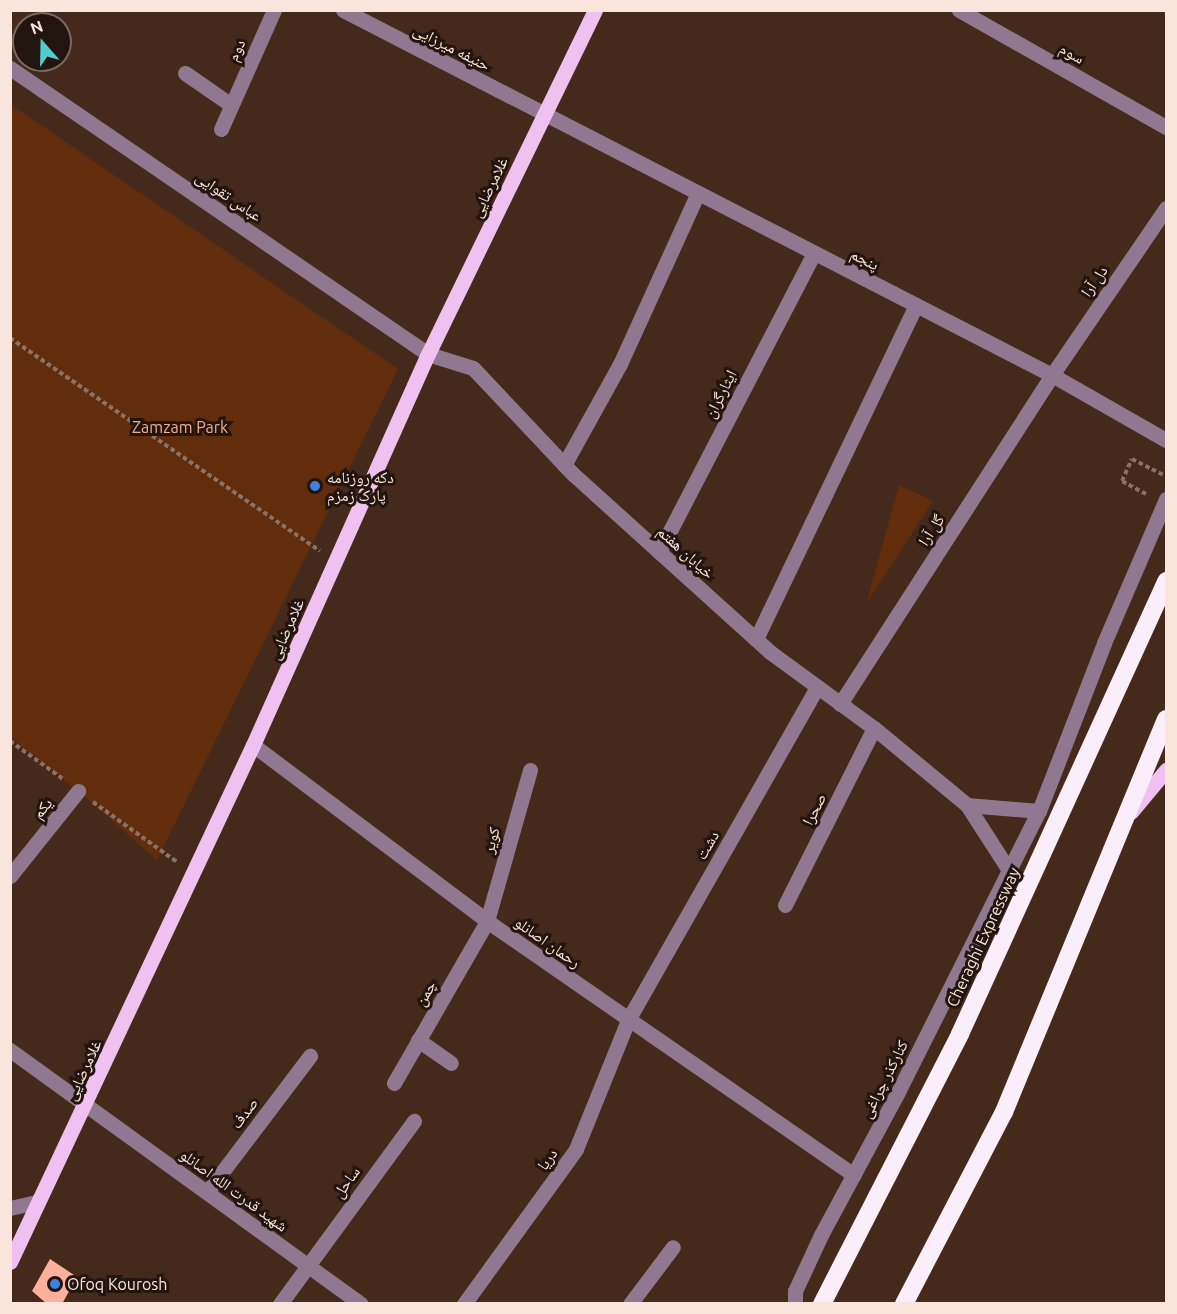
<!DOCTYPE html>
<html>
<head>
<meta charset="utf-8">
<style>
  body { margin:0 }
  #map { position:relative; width:1177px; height:1314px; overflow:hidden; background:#45291a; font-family:Ubuntu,"Noto Naskh Arabic",sans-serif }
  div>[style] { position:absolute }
  .green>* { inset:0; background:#622d0c }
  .building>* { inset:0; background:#ffb09b }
  .path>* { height:4px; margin-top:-2px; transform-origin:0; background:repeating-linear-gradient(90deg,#8b7265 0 4.5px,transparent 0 7.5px) }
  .minor>* { height:15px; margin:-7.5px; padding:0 7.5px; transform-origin:7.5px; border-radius:7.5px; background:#907990 }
  .major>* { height:15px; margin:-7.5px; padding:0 7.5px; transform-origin:7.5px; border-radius:7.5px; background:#efc0f0 }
  .highway>* { height:18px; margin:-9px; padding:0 9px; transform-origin:9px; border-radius:9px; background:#f9eef9 }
  .dots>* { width:16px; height:16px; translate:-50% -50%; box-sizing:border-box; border:3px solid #22150f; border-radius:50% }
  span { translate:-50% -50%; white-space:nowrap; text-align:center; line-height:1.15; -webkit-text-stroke:6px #22150f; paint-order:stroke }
  .street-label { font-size:16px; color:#f9e5dc }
  .park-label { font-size:16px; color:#f7ad86 }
  .poi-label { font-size:16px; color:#f9e5dc }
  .left { translate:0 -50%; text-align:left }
  .frame { position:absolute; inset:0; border:12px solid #f9e5dc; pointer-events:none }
  .north { position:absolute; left:12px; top:12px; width:60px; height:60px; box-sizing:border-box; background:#22150f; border:2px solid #786861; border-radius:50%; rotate:340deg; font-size:16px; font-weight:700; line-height:24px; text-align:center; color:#f9e5dc }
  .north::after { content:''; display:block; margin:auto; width:21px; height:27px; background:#52cdcf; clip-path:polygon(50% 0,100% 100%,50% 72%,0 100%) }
</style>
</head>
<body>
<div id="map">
  <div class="green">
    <div style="clip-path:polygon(10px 104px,398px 369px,157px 860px,78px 791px,11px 737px)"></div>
    <div style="clip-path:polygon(899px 485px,933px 501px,866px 604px)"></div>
  </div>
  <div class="building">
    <div style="clip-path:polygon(50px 1259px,77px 1277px,62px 1304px,47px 1304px,32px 1291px)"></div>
  </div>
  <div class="path">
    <div style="left:10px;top:338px;width:376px;rotate:34.5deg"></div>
    <div style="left:1146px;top:494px;width:27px;rotate:-152deg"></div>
    <div style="left:1122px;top:481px;width:24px;rotate:-66deg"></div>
    <div style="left:1132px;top:459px;width:38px;rotate:27deg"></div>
    <div style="left:10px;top:741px;width:65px;rotate:35.6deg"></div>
    <div style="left:93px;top:802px;width:103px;rotate:35.5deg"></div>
  </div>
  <div class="minor">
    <div style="left:343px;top:10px;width:797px;rotate:27.24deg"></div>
    <div style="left:1052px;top:375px;width:131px;rotate:29.7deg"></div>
    <div style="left:959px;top:10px;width:238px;rotate:29.5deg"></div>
    <div style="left:10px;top:68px;width:506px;rotate:34.38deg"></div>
    <div style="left:428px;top:354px;width:47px;rotate:17.3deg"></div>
    <div style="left:473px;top:368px;width:146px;rotate:46.7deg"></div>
    <div style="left:573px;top:474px;width:266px;rotate:42.1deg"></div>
    <div style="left:770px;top:652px;width:129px;rotate:36.2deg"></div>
    <div style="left:874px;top:728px;width:121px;rotate:39.6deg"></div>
    <div style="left:967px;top:805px;width:80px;rotate:57.3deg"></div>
    <div style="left:185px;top:73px;width:56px;rotate:34.8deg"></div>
    <div style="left:221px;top:129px;width:130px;rotate:-66deg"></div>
    <div style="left:564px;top:465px;width:115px;rotate:-61deg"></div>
    <div style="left:620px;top:364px;width:188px;rotate:-65.5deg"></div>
    <div style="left:659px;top:552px;width:337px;rotate:-62.6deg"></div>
    <div style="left:756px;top:639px;width:370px;rotate:-64.4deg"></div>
    <div style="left:840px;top:704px;width:391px;rotate:-57.2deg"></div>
    <div style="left:1052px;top:375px;width:202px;rotate:-55.7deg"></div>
    <div style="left:253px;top:745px;width:293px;rotate:36.9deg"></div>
    <div style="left:487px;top:921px;width:446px;rotate:34.7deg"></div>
    <div style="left:967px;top:805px;width:72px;rotate:4.8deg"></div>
    <div style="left:10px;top:876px;width:109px;rotate:-51.3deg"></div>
    <div style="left:785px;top:905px;width:198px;rotate:-63.3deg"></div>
    <div style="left:418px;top:1040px;width:40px;rotate:34.9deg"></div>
    <div style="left:10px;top:1050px;width:433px;rotate:35.9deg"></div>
    <div style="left:394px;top:1083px;width:187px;rotate:-60.1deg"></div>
    <div style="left:487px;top:921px;width:157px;rotate:-74.1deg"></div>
    <div style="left:207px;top:1192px;width:171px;rotate:-52.9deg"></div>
    <div style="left:10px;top:1208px;width:28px;rotate:-13deg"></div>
    <div style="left:280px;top:1304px;width:227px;rotate:-53.8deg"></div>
    <div style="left:464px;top:1304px;width:191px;rotate:-54.1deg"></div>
    <div style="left:576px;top:1149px;width:139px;rotate:-68deg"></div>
    <div style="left:628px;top:1020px;width:383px;rotate:-60.4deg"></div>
    <div style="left:630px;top:1304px;width:71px;rotate:-53deg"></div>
    <div style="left:795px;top:1304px;width:13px;rotate:-90deg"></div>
    <div style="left:795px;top:1291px;width:62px;rotate:-65.1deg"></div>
    <div style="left:821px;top:1235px;width:160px;rotate:-61.7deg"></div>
    <div style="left:897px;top:1094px;width:317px;rotate:-63.4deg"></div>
    <div style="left:1039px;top:811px;width:180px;rotate:-68.8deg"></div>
    <div style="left:1104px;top:643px;width:157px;rotate:-66.7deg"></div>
  </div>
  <div class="major">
    <div style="left:1131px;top:812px;width:55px;rotate:-50.2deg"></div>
    <div style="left:10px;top:1262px;width:571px;rotate:-64.83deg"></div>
    <div style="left:253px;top:745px;width:428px;rotate:-65.9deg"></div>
    <div style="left:428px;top:354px;width:382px;rotate:-64.1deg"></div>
  </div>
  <div class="highway">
    <div style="left:822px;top:1304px;width:303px;rotate:-62.9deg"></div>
    <div style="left:960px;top:1034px;width:498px;rotate:-65.5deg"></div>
    <div style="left:904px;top:1304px;width:216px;rotate:-62.5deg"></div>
    <div style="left:1004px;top:1112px;width:425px;rotate:-67.6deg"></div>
  </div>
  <div class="dots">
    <div style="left:315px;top:486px;background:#3f7fe0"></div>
    <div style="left:55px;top:1284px;background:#3f7fe0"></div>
  </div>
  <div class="street-label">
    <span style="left:452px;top:47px;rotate:27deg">حنیفه میرزایی</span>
    <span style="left:236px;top:50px;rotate:-66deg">دوم</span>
    <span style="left:1072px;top:53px;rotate:29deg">سوم</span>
    <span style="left:489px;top:187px;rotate:-64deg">غلامرضایی</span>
    <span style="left:229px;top:196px;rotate:34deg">عباس تقوایی</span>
    <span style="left:865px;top:259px;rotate:27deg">پنجم</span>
    <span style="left:1094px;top:281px;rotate:-55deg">دل آرا</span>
    <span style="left:720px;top:394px;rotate:-63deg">ایثارگران</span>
    <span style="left:931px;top:530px;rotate:-57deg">گل آرا</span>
    <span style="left:686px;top:552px;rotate:42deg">خیابان هفتم</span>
    <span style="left:286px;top:629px;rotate:-66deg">غلامرضایی</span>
    <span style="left:42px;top:808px;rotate:-51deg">یکم</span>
    <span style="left:814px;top:809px;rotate:-63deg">صحرا</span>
    <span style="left:491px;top:840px;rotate:-74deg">کویر</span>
    <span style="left:707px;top:845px;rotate:-60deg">دشت</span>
    <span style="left:983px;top:937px;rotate:-65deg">Cheraghi Expressway</span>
    <span style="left:548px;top:942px;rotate:35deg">رحمان اصانلو</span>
    <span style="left:425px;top:993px;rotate:-60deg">چمن</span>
    <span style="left:83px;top:1070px;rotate:-65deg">غلامرضایی</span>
    <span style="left:884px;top:1079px;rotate:-63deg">کنارکذر چراغی</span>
    <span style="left:244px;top:1113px;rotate:-53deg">صدف</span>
    <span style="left:547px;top:1159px;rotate:-54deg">دریا</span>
    <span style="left:346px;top:1182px;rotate:-54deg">ساحل</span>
    <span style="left:234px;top:1190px;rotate:36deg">شهید قدرت الله اصانلو</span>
  </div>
  <div class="park-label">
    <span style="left:180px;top:427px">Zamzam Park</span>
  </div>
  <div class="poi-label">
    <span class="left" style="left:327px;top:486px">دکه روزنامه<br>پارک زمزم</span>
    <span class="left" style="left:67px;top:1284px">Ofoq Kourosh</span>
  </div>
  <div class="frame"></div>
  <div class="north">N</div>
</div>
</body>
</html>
